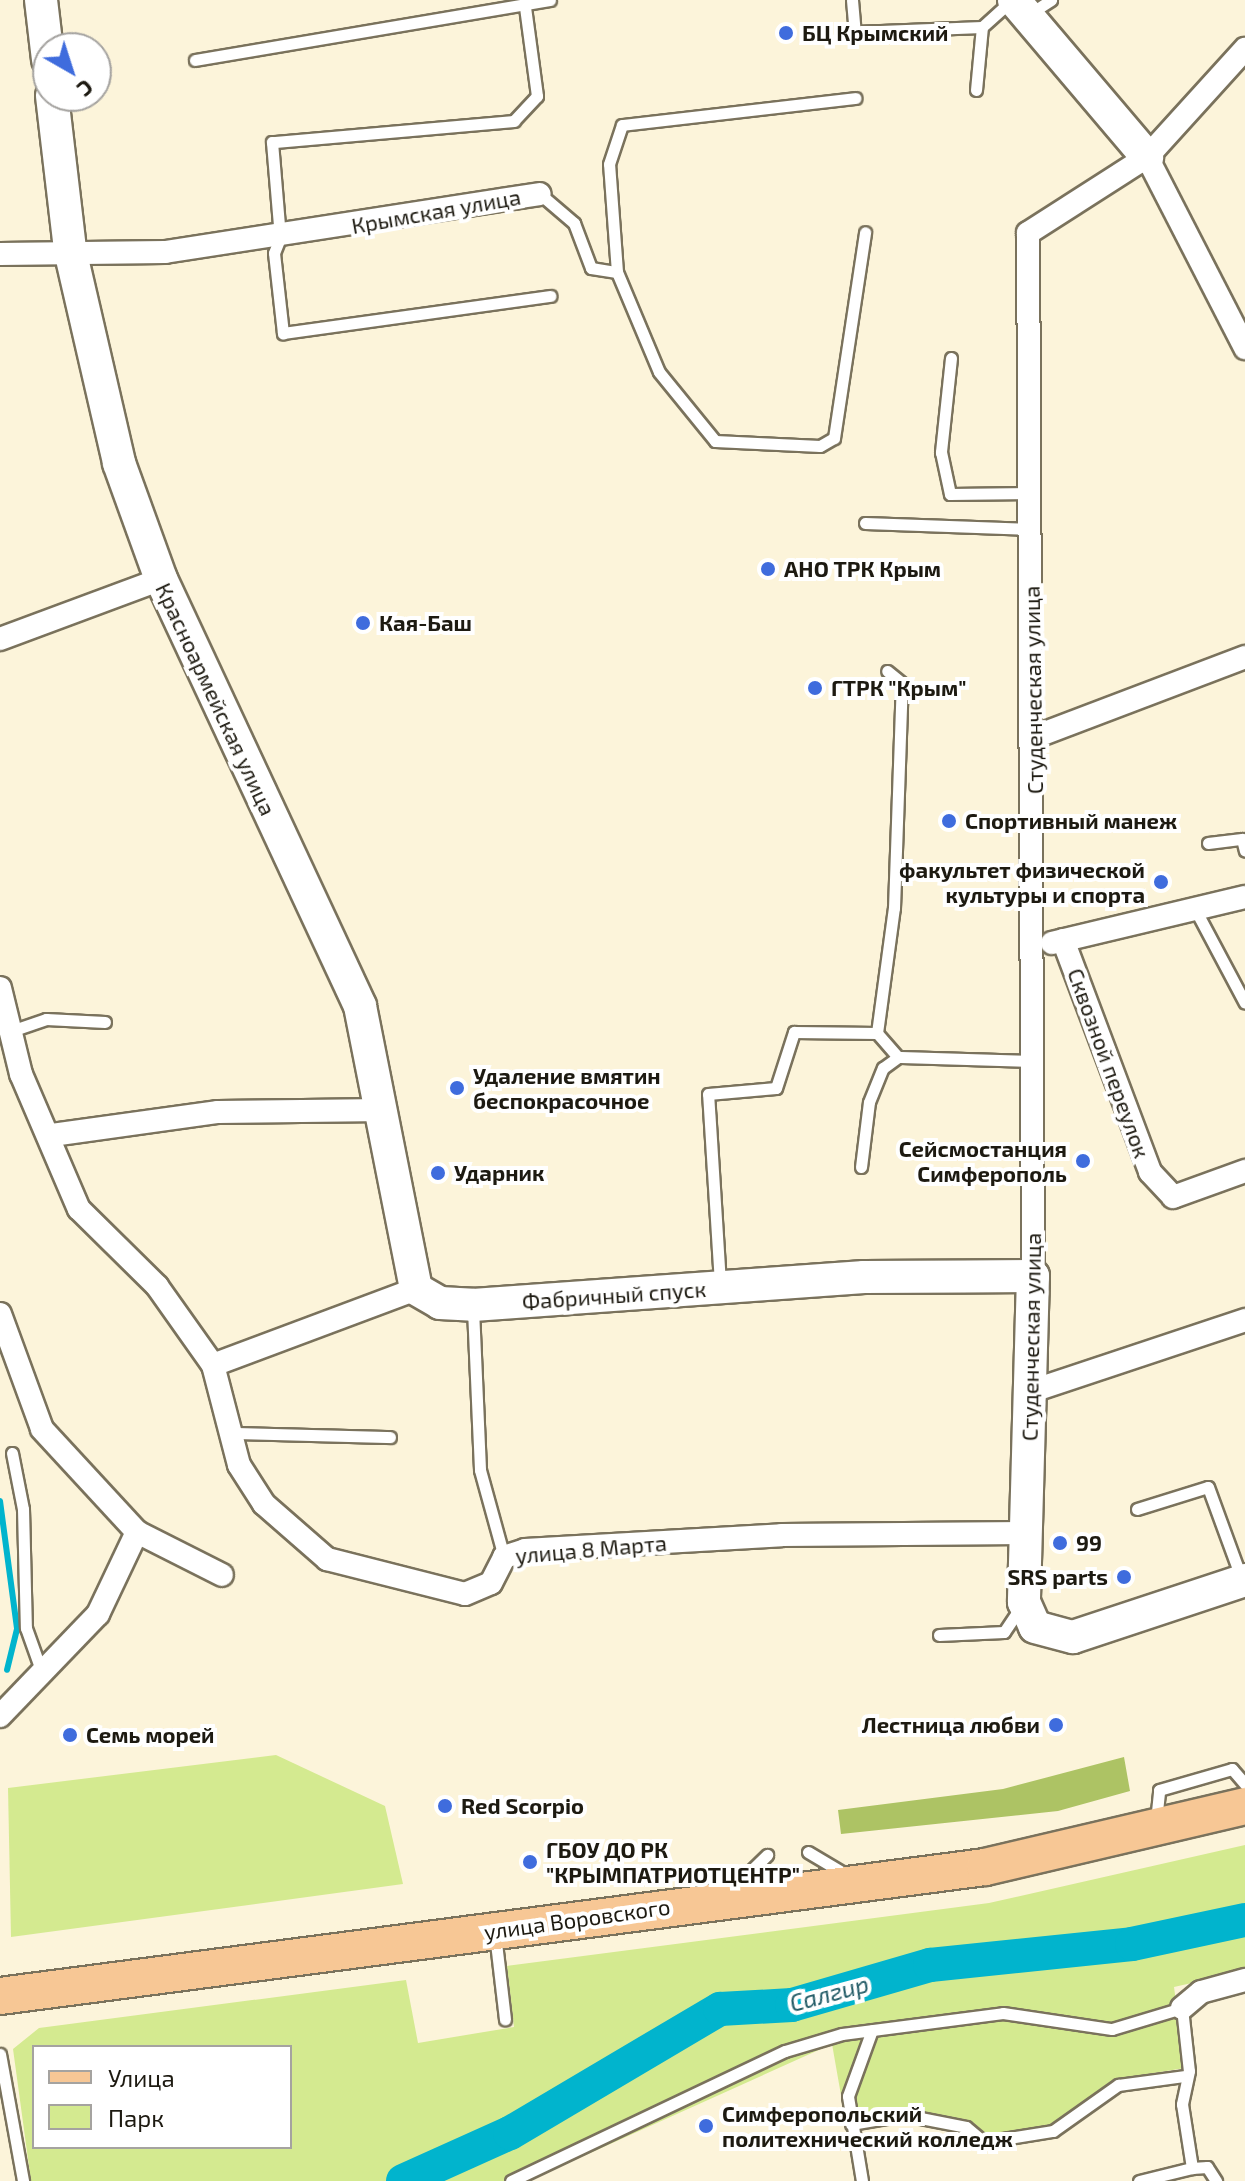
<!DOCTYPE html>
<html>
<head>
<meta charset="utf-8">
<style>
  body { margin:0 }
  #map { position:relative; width:1245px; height:2181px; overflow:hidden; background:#fcf4da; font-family:"Exo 2",sans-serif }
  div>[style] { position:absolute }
  .green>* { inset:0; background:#d4ea90 }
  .forest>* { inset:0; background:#adc364 }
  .stream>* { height:6px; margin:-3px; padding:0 3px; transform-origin:3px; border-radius:3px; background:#01b4cd }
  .river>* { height:34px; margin:-17px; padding:0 17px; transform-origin:17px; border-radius:17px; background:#01b4cd }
  .roads { filter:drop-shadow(2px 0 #7a725c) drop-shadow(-2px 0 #7a725c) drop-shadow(0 2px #7a725c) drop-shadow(0 -2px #7a725c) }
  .lane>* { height:11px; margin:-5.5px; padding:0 5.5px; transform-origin:5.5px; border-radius:5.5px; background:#fff }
  .street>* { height:22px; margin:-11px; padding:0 11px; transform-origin:11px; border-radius:11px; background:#fff }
  .secondary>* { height:32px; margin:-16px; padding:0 16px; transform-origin:16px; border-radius:16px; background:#fff }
  .primary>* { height:36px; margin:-18px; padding:0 18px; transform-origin:18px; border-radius:18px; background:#f7c795 }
  .dots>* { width:22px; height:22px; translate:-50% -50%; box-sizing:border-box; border:4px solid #fff; border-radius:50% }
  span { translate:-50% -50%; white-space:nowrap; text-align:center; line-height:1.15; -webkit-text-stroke:8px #fff; paint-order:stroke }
  .poi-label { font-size:22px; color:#1d1a11; font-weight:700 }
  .left { translate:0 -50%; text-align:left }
  .right { translate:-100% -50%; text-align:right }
  .street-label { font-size:22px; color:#1d1a11 }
  .water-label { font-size:24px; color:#225b66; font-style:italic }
  .legend { position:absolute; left:32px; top:2045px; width:260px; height:104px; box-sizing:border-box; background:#fff; border:2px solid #a5a3a0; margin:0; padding:10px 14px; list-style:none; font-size:24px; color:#1d1a11 }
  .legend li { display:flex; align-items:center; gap:16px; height:40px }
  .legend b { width:40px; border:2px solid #a5a3a0 }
  .north { position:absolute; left:32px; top:32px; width:80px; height:80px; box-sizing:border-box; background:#fff; border:2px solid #a5a3a0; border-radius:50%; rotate:141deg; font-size:22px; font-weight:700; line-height:32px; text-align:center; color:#1d1a11 }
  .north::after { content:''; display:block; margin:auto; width:28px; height:36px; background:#3f6cdd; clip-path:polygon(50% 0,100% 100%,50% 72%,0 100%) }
</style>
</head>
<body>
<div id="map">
  <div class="green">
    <div style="clip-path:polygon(276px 1755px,385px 1806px,403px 1884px,11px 1937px,8px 1788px)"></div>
    <div style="clip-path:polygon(evenodd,1245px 1845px,1245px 1971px,1174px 1987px,1185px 2068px,1116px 2079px,1049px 2126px,986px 2136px,970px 2122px,906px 2109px,845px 2118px,832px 2044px,528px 2181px,31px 2181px,13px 2049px,39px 2028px,406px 1980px,418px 2043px,514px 2027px,507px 1966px,989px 1903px,1245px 1845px,34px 2047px,290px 2047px,290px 2147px,34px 2147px,34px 2047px)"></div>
  </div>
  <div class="forest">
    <div style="clip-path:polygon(1124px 1757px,1130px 1791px,1058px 1811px,841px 1834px,838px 1810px,1003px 1789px)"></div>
  </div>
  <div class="stream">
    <div style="left:0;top:1501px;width:129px;rotate:82.4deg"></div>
    <div style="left:17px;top:1629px;width:42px;rotate:103.7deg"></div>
  </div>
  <div class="river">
    <div style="left:403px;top:2181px;width:117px;rotate:-24.2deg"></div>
    <div style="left:510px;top:2133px;width:244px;rotate:-30.6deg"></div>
    <div style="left:720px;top:2009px;width:72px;rotate:-3.2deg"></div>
    <div style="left:792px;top:2005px;width:144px;rotate:-16.2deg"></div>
    <div style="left:930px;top:1965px;width:203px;rotate:-5.9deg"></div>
    <div style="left:1132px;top:1944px;width:116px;rotate:-12deg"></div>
  </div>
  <div class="roads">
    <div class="lane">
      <div style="left:852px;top:0;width:32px;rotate:85deg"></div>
      <div style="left:855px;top:32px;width:127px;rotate:-2.3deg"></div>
      <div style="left:525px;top:7px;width:90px;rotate:82.3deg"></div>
      <div style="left:537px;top:96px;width:34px;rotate:133deg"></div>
      <div style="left:514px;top:121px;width:243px;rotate:175deg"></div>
      <div style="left:272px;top:142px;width:96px;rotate:85.2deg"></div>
      <div style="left:280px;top:238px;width:16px;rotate:112deg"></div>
      <div style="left:274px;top:253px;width:81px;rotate:83.6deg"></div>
      <div style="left:283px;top:333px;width:270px;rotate:-7.9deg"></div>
      <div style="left:1031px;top:13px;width:24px;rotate:-33deg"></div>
      <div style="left:195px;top:60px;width:360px;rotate:-9.6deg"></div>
      <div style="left:976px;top:90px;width:63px;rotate:-84.6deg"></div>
      <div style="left:982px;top:27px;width:39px;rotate:-42deg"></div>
      <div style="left:540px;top:194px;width:45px;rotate:40.5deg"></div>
      <div style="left:574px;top:223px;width:48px;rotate:69.3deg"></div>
      <div style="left:591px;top:268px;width:26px;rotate:9deg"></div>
      <div style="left:617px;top:272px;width:108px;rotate:-94.2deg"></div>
      <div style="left:609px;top:164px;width:41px;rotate:-71.6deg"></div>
      <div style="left:622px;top:125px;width:235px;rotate:-6.6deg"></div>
      <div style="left:617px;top:272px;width:108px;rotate:67.2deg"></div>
      <div style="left:659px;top:372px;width:89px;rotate:50.9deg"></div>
      <div style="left:715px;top:441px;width:105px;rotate:2.7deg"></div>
      <div style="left:820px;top:446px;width:16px;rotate:-30deg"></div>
      <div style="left:834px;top:438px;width:208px;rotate:-81.4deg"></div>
      <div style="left:951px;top:358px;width:95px;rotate:96.1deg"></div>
      <div style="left:941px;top:452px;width:43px;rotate:77.9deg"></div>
      <div style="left:950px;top:494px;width:81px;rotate:-0.7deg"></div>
      <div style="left:865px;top:523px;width:167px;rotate:2.1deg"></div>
      <div style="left:1208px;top:843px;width:34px;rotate:-7deg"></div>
      <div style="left:1242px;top:839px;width:12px;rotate:76deg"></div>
      <div style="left:1195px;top:909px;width:106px;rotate:62deg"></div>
      <div style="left:14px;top:1030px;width:34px;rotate:-19deg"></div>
      <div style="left:46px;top:1019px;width:59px;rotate:2.9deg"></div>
      <div style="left:877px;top:1033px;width:32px;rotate:49deg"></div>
      <div style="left:861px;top:1167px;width:65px;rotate:-83deg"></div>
      <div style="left:869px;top:1102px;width:37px;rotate:-68deg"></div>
      <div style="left:883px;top:1068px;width:19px;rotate:-36deg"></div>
      <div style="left:898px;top:1057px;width:137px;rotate:1.7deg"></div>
      <div style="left:720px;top:1283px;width:189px;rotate:-93.6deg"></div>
      <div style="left:708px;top:1094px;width:68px;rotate:-5deg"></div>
      <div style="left:776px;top:1088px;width:59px;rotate:-72.2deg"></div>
      <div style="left:794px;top:1032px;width:83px;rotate:0.7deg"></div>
      <div style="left:877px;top:1033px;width:126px;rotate:-82.3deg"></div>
      <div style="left:894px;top:908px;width:225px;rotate:-88deg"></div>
      <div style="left:902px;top:683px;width:19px;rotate:-141deg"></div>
      <div style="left:473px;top:1309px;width:161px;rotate:87.5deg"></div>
      <div style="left:480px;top:1470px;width:90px;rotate:74.6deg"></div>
      <div style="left:232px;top:1433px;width:158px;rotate:1.5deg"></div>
      <div style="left:12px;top:1453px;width:57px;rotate:78.9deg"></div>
      <div style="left:23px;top:1509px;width:119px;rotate:88.6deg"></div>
      <div style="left:26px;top:1628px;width:41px;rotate:70.3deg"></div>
      <div style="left:1137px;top:1509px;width:74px;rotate:-17.2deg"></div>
      <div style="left:1208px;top:1487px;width:96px;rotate:69.9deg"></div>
      <div style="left:939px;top:1635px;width:65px;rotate:-2.6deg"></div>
      <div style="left:1004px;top:1632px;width:30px;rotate:-56deg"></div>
      <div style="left:1156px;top:1821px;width:31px;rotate:-84deg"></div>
      <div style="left:1159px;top:1790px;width:76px;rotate:-16deg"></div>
      <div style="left:1232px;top:1769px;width:20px;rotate:49deg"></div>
      <div style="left:808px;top:1852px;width:49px;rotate:30.8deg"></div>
      <div style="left:730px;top:1891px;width:52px;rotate:-44.2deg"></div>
      <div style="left:495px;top:1934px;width:86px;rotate:83.3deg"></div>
      <div style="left:0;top:2054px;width:129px;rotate:79.7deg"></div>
      <div style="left:851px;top:2124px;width:55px;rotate:-9.5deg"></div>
      <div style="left:905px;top:2115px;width:62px;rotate:11.1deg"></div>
      <div style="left:966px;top:2127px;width:23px;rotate:40deg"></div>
      <div style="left:984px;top:2142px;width:70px;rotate:-9.1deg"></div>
      <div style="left:1053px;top:2131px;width:80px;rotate:-35.3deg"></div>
      <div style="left:1118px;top:2085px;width:68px;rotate:-7.7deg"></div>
      <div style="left:511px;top:2181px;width:303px;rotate:-25.4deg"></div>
      <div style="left:785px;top:2051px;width:59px;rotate:-16.6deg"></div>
      <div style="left:842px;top:2034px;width:162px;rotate:-7.4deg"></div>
      <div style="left:1003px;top:2013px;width:110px;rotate:8.4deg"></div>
      <div style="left:1112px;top:2029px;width:73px;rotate:-16.7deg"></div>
      <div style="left:1182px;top:2008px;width:63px;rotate:83.7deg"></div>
      <div style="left:1189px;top:2071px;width:34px;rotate:102deg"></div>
      <div style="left:1182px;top:2104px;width:65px;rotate:81.1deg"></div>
      <div style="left:1192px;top:2168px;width:15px;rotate:-4deg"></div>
      <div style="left:1207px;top:2167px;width:17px;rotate:57deg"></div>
      <div style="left:862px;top:2181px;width:86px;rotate:-99.4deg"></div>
      <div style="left:848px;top:2096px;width:70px;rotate:-70deg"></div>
      <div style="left:1139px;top:2181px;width:55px;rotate:-13.8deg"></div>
    </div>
    <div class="street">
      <div style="left:1147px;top:157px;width:215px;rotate:62.8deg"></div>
      <div style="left:0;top:254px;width:165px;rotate:-0.7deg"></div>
      <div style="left:165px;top:252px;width:379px;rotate:-8.8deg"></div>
      <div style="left:0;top:639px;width:172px;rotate:-20.4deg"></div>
      <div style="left:1032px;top:738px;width:228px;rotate:-20.8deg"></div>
      <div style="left:1063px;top:940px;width:248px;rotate:69.4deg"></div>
      <div style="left:1150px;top:1172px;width:34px;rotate:47deg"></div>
      <div style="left:1173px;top:1197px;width:77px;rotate:-19.9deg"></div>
      <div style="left:1052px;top:943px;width:198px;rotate:-13.4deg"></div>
      <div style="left:0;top:988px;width:89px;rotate:76.3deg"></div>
      <div style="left:21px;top:1074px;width:147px;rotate:66.8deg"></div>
      <div style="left:79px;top:1209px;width:110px;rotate:44.6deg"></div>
      <div style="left:157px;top:1286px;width:97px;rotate:54.7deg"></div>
      <div style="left:213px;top:1365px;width:103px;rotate:75.4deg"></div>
      <div style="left:239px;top:1465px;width:46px;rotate:57.3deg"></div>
      <div style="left:264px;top:1504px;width:84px;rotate:41.1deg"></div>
      <div style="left:327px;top:1559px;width:142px;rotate:14.2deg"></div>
      <div style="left:465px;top:1594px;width:28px;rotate:-23deg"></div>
      <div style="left:491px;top:1583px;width:29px;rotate:-63deg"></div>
      <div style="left:504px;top:1557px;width:22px;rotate:-18deg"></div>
      <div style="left:525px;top:1550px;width:257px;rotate:-3.3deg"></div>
      <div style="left:782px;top:1535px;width:245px;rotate:-0.5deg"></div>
      <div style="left:52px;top:1135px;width:168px;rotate:-7.9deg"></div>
      <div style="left:218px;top:1112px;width:167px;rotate:-0.7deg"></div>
      <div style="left:1033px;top:1276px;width:1043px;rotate:-90.27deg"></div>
      <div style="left:1028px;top:233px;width:141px;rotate:-32.6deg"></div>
      <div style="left:1147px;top:157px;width:146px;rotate:-47.8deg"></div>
      <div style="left:0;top:1314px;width:122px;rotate:69.9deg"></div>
      <div style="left:42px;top:1429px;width:140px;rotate:47.3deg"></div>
      <div style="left:137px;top:1532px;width:95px;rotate:26.8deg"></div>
      <div style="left:213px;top:1365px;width:217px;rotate:-20.5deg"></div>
      <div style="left:1032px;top:1391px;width:225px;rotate:-18.4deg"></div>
      <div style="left:0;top:1716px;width:141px;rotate:-46.1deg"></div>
      <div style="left:98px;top:1614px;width:91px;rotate:-64.6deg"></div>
      <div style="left:1182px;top:2008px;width:25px;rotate:-40deg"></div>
      <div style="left:1201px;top:1992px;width:46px;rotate:-15.3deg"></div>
    </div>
    <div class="secondary">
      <div style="left:41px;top:0;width:60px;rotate:83.3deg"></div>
      <div style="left:1014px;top:0;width:206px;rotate:49.7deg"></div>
      <div style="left:52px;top:96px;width:155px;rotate:83.3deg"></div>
      <div style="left:70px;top:250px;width:219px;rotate:77deg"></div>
      <div style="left:119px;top:463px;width:123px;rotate:70.1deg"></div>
      <div style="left:161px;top:579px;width:471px;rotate:65deg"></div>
      <div style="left:360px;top:1006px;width:288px;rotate:78.8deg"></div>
      <div style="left:416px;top:1289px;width:28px;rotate:30deg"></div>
      <div style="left:440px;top:1303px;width:33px;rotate:3deg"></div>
      <div style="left:473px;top:1305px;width:392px;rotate:-4.1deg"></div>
      <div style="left:864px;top:1277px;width:169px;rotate:-0.3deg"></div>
      <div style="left:1033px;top:1276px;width:326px;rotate:91.6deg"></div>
      <div style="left:1024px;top:1602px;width:27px;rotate:66deg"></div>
      <div style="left:1035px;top:1627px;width:39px;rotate:15deg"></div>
      <div style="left:1073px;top:1637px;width:181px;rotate:-18.3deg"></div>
    </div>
    <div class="primary">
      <div style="left:0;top:1996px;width:993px;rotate:-7.46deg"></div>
      <div style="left:985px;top:1867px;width:267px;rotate:-13.2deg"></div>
    </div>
  </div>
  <div class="dots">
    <div style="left:786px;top:33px;background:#3f6cdd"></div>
    <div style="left:768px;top:569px;background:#3f6cdd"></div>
    <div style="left:363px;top:623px;background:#3f6cdd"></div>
    <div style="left:815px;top:688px;background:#3f6cdd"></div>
    <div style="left:949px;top:821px;background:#3f6cdd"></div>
    <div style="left:1161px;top:882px;background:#3f6cdd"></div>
    <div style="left:457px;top:1088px;background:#3f6cdd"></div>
    <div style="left:1083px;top:1161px;background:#3f6cdd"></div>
    <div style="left:438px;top:1173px;background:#3f6cdd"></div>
    <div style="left:1060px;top:1543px;background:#3f6cdd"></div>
    <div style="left:1124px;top:1577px;background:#3f6cdd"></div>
    <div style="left:1056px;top:1725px;background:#3f6cdd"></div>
    <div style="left:70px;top:1735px;background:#3f6cdd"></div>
    <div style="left:445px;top:1806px;background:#3f6cdd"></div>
    <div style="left:530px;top:1862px;background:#3f6cdd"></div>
    <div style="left:706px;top:2126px;background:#3f6cdd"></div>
  </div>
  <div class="poi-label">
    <span class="left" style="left:802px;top:33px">БЦ Крымский</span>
    <span class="left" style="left:784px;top:569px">АНО ТРК Крым</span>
    <span class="left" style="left:379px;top:623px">Кая-Баш</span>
    <span class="left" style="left:831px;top:688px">ГТРК "Крым"</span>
    <span class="left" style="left:965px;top:821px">Спортивный манеж</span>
    <span class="right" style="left:1145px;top:882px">факультет физической<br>культуры и спорта</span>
    <span class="left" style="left:473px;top:1088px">Удаление вмятин<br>беспокрасочное</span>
    <span class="right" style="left:1067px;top:1161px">Сейсмостанция<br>Симферополь</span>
    <span class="left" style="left:454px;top:1173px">Ударник</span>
    <span class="left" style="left:1076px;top:1543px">99</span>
    <span class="right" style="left:1108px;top:1577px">SRS parts</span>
    <span class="right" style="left:1040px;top:1725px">Лестница любви</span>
    <span class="left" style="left:86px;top:1735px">Семь морей</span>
    <span class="left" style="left:461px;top:1806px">Red Scorpio</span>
    <span class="left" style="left:546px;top:1862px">ГБОУ ДО РК<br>"КРЫМПАТРИОТЦЕНТР"</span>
    <span class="left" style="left:722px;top:2126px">Симферопольский<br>политехнический колледж</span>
  </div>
  <div class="street-label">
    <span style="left:436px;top:211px;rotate:-10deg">Крымская улица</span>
    <span style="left:1033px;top:690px;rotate:-91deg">Студенческая улица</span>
    <span style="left:216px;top:699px;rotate:65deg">Красноармейская улица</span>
    <span style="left:1109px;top:1063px;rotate:70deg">Сквозной переулок</span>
    <span style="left:614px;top:1295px;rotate:-4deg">Фабричный спуск</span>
    <span style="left:1031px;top:1337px;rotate:-89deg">Студенческая улица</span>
    <span style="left:591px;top:1549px;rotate:-5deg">улица 8 Марта</span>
    <span style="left:577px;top:1919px;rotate:-8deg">улица Воровского</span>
  </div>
  <div class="water-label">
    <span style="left:829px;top:1993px;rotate:-15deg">Салгир</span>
  </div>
  <ul class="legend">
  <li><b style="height:10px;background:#f7c795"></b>Улица</li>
  <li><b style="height:22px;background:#d4ea90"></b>Парк</li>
  </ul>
  <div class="north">С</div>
</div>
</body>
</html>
